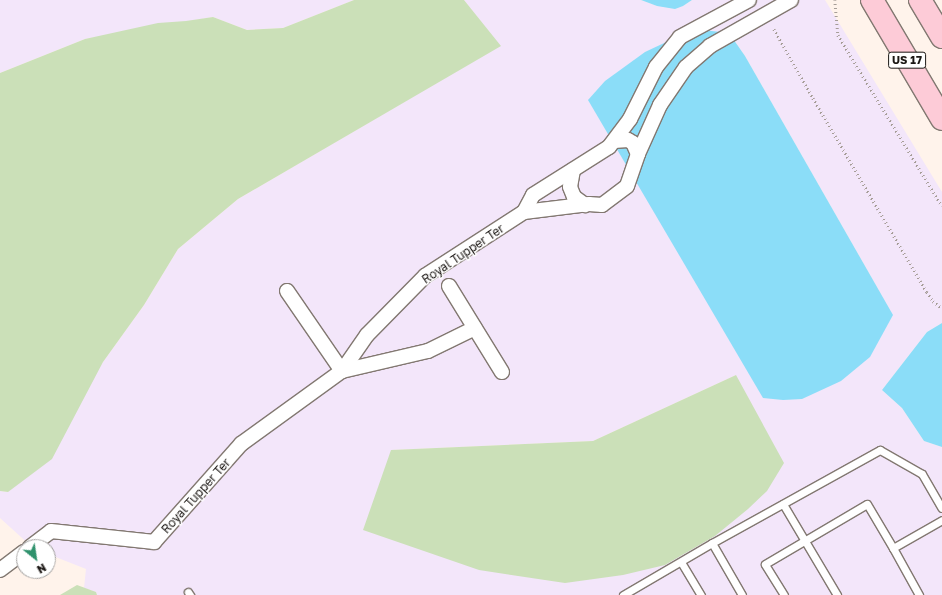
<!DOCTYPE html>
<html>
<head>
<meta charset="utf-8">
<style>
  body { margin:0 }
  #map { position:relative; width:942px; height:595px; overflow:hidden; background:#fff3eb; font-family:"Golos Text",sans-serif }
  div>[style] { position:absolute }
  .commercial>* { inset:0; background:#f3e6fa }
  .green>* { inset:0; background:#cbe0b8 }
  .water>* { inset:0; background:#8bddf8 }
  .path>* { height:2.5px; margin-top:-1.25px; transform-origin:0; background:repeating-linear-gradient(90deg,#a69d97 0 1px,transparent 0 4px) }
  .roads { filter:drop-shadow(1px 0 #827871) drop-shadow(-1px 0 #827871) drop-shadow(0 1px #827871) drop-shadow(0 -1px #827871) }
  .service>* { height:7px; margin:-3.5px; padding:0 3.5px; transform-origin:3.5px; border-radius:3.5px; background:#fff }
  .minor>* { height:14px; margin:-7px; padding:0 7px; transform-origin:7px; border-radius:7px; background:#fff }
  .primary>* { height:22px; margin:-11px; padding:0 11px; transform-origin:11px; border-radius:11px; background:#fdcbd7 }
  span { translate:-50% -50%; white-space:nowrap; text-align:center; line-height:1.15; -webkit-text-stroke:3px #fff; paint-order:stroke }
  .shield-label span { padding:1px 3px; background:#fff; border:1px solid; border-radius:3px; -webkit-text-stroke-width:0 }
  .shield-label { font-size:11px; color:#1b1714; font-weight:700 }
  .street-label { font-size:12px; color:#1b1714 }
  .north { position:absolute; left:16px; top:539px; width:40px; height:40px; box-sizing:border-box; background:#fff; border:1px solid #a4a2a1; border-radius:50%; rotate:150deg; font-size:11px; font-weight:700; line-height:16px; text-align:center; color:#1b1714 }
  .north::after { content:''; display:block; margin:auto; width:14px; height:18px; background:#30926d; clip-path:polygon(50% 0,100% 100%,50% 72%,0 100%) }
</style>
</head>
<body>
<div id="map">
  <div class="commercial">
    <div style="clip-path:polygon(0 0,354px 0,283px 28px,247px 30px,213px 17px,85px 39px,0 73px)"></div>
    <div style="clip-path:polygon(evenodd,464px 0,641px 0,657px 6px,683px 6px,692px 0,825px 0,942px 192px,942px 323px,927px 332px,882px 390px,902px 408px,924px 441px,942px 447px,942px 595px,97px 595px,96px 592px,84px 588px,86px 569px,48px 554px,48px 547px,32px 547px,0 518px,0 491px,8px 492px,103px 362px,144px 305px,178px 249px,238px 199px,500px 46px,464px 0,729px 33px,745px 56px,893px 315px,729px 33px,464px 0,736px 375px,479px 570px,391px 450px,593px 441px,736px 375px)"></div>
  </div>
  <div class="green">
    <div style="clip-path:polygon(354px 0,464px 0,501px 46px,238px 199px,178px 249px,144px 305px,103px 362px,52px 459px,8px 492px,0 491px,0 73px,85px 39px,158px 23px,186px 21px,213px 17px,247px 30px,283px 28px)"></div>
    <div style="clip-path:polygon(736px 375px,784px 463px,767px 491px,748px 509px,715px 536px,665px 565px,623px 575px,565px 583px,479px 570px,363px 530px,391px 450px,593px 441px)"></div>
    <div style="clip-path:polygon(77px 585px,96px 592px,97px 595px,60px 595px)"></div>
  </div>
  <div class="water">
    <div style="clip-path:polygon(641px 0,692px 0,683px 6px,675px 9px,657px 6px)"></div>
    <div style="clip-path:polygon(694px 29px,729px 33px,745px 56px,893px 315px,870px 357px,841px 381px,802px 399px,783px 400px,763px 398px,588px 100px,605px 81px,645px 52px)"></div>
    <div style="clip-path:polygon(942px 323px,942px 447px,924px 441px,902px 408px,882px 390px,927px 332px)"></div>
  </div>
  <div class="path">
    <div style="left:835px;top:0;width:35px;rotate:85deg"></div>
    <div style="left:838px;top:35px;width:200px;rotate:58.7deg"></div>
    <div style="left:774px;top:29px;width:79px;rotate:60.5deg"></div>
    <div style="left:813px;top:98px;width:225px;rotate:59.6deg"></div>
    <div style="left:927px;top:292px;width:11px;rotate:56deg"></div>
    <div style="left:933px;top:301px;width:11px;rotate:38deg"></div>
  </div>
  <div class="roads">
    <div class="service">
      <div style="left:783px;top:504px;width:106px;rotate:59.3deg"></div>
      <div style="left:712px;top:543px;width:60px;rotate:60deg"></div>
      <div style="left:893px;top:548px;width:54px;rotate:61deg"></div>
      <div style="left:681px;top:562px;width:39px;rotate:59deg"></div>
      <div style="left:188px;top:592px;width:4px;rotate:56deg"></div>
      <div style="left:623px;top:595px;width:103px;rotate:-30.3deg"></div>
      <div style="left:712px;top:543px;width:192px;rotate:-29deg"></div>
      <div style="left:880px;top:450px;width:48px;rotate:29.7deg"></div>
      <div style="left:922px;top:474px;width:39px;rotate:60deg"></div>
      <div style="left:784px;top:595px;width:36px;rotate:-122deg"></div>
      <div style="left:765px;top:564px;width:118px;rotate:-30.5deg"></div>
      <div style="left:867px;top:504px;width:51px;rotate:59.4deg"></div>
      <div style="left:893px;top:548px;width:56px;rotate:-29.7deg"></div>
    </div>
    <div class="minor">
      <div style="left:614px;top:141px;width:14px;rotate:-4deg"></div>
      <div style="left:628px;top:140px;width:6px;rotate:31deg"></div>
      <div style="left:633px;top:143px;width:12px;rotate:66deg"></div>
      <div style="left:573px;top:170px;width:17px;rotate:100deg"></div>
      <div style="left:570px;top:187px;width:11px;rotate:68deg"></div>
      <div style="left:574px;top:197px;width:14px;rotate:36deg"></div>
      <div style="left:524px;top:212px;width:65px;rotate:-7deg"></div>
      <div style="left:589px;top:204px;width:13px;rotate:4deg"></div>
      <div style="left:602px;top:205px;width:31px;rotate:-37deg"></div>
      <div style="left:627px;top:186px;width:34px;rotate:-71deg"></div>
      <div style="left:638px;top:154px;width:54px;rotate:-65.8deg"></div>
      <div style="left:660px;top:105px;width:46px;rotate:-55.6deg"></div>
      <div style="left:686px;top:67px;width:32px;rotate:-41deg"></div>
      <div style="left:710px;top:46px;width:93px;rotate:-29.6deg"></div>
      <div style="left:449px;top:286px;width:101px;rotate:58.4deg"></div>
      <div style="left:287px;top:291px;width:97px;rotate:55.5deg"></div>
      <div style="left:342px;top:371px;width:88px;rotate:-13.1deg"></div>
      <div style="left:428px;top:351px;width:52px;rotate:-26.1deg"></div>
      <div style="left:30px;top:547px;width:26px;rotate:-37deg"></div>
      <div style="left:51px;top:531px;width:104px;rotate:6.1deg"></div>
      <div style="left:154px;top:542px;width:131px;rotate:-48.4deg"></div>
      <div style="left:241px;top:444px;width:125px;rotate:-35.9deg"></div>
      <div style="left:342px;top:371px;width:44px;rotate:-55.2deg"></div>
      <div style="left:367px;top:335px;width:83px;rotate:-45.5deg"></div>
      <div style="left:425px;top:276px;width:118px;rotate:-32.9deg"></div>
      <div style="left:524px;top:212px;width:19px;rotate:-62deg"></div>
      <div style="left:533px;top:195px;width:90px;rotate:-32.3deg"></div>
      <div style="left:609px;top:147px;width:35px;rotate:-53deg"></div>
      <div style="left:630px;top:119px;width:58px;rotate:-63.4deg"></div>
      <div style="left:656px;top:67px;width:38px;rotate:-51deg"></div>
      <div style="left:680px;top:37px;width:78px;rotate:-28.2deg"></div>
      <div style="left:0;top:570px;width:30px;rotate:-37deg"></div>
    </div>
    <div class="primary">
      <div style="left:872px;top:0;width:138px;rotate:59.5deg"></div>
      <div style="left:920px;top:0;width:43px;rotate:59.3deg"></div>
    </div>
  </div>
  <div class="shield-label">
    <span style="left:907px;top:60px">US 17</span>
  </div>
  <div class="street-label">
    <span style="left:463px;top:254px;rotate:-34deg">Royal Tupper Ter</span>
    <span style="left:196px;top:496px;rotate:-48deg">Royal Tupper Ter</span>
  </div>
  <div class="north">N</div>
</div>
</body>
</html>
